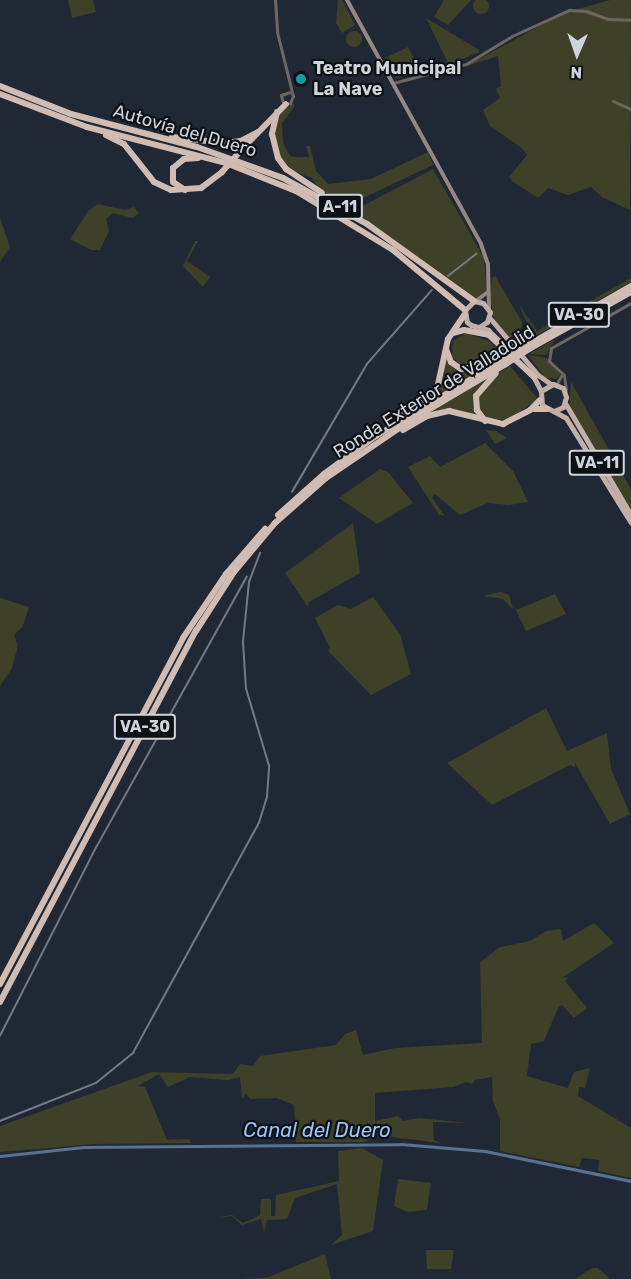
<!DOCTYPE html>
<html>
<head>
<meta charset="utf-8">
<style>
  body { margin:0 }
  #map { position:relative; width:631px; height:1279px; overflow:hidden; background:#212835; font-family:Rubik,sans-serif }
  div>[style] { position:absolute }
  .green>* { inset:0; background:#3e4028 }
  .round { border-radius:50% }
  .canal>* { height:3px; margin:-1.5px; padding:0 1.5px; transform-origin:1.5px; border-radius:1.5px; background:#577390 }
  .tertiary>* { height:3px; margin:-1.5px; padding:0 1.5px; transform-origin:1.5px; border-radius:1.5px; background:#6e6662 }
  .secondary>* { height:4px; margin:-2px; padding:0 2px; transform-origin:2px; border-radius:2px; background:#958883 }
  .trunk>* { height:5px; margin:-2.5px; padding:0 2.5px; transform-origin:2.5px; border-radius:2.5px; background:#c2b0a8 }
  .motorway>* { height:6px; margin:-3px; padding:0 3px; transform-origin:3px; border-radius:3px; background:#d0bcb3 }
  .rail>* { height:1.5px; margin:-0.75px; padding:0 0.75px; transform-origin:0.75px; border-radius:0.75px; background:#747a84 }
  .motorway-bridge>* { height:6px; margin:-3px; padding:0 3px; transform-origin:3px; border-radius:3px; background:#d0bcb3 }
  .dots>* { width:16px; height:16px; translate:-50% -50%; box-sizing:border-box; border:3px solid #0d1116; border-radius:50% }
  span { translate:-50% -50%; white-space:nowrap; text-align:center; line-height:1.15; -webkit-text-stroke:4.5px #0d1116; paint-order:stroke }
  .shield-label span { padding:2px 4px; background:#0d1116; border:2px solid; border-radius:4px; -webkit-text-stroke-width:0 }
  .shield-label { font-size:16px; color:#cfd4dc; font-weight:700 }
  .poi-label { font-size:18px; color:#cfd4dc; font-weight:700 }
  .left { translate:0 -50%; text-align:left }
  .street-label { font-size:18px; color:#cfd4dc }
  .water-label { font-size:20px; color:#97c6f7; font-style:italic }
  .north { position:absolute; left:547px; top:24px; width:60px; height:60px; -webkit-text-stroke:4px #0d1116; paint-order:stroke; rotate:182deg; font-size:16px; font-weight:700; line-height:24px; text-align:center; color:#cfd4dc }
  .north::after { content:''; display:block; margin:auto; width:21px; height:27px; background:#cfd4dc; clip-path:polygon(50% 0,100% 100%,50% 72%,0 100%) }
</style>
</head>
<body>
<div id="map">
  <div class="green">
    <div class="round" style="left:473px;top:-2px;width:16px;height:16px"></div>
    <div style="clip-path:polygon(68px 0,93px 0,96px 12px,72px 18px)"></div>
    <div style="clip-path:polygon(338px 0,342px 0,355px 25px,342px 33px,336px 23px)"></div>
    <div style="clip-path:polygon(444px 0,471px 0,448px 25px,434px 17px)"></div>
    <div style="clip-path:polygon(610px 0,631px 0,630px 210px,602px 197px,591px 187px,568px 195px,548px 188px,538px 198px,512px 181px,509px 177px,527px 155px,522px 148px,490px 126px,483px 110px,500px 98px,496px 89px,501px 86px,498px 56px,464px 67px,564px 13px)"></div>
    <div style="clip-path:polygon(426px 18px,479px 50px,479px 52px,449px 65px)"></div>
    <div class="round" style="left:346px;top:31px;width:16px;height:16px"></div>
    <div style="clip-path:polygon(408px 47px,421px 72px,396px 78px,385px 58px)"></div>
    <div style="clip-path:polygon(293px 103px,295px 106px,282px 123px,283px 143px,290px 156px,297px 157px,309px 157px,306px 146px,310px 146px,316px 171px,328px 184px,371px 179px,428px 152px,433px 165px,346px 206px,318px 188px,312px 178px,292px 171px,279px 157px,274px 139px,278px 114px)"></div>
    <div style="clip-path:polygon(433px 169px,484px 258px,487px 289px,479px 298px,473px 298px,353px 211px)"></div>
    <div style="clip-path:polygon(98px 204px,125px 210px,134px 207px,139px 213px,133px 218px,113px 213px,106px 219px,109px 231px,100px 250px,91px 250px,70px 239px,89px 210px)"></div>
    <div style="clip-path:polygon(0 218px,10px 247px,0 262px)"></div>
    <div style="clip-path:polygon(195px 241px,198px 241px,187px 261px,210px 277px,203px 287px,183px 266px)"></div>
    <div style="clip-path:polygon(495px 276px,522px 322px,518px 346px,495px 321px,490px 301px,492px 278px)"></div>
    <div style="clip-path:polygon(631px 278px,631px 282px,521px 344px,520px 338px,527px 323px,519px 305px,537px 331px)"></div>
    <div style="clip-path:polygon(466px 333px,489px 341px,503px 355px,487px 363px,459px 364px,452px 356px,453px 341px)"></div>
    <div style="clip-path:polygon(555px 339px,546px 355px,529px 354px)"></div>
    <div style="clip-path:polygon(528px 355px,547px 358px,560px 374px,557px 379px,545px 378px)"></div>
    <div style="clip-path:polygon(445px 357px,462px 371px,486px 367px,426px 404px,444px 378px)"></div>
    <div style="clip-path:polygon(510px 366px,538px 399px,510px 419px,488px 420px,478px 409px,478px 397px,496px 375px)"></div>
    <div style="clip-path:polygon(490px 376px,476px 393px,481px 418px,453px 409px,419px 418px)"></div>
    <div style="clip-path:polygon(571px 382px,631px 489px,631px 510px,569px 407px)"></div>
    <div style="clip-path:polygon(486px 430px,496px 431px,507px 438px,495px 444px)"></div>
    <div style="clip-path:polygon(485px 443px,513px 471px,528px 502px,509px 505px,488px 503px,460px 515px,435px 494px,432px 498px,445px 516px,439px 515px,408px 467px,430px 456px,440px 467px)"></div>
    <div style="clip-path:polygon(380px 469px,388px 472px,413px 503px,377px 524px,339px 498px)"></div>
    <div style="clip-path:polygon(353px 523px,360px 573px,309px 602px,308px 607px,285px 573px)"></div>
    <div style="clip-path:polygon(500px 592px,509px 595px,513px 609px,503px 599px,483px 596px)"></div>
    <div style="clip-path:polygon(555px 594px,566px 614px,526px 631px,516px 610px)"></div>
    <div style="clip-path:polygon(373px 597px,400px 634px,411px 674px,371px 695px,328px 651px,330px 648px,315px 618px,338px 605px,351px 609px)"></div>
    <div style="clip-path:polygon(0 598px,29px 607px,23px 626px,14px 635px,18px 646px,12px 668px,0 686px)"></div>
    <div style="clip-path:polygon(546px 708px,567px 751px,607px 733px,611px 769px,630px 814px,610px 824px,575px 763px,575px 767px,570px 765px,492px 805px,447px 763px)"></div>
    <div style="clip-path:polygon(594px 923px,614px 943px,562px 978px,569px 977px,565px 981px,587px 1008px,574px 1018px,562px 1005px,559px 1006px,544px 1041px,531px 1044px,527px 1076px,568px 1088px,574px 1072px,590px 1068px,585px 1088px,579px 1087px,578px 1096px,631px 1128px,631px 1178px,598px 1171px,599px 1160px,582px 1158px,579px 1167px,500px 1151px,500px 1119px,493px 1101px,492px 1077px,475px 1080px,472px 1084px,466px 1082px,453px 1087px,375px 1093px,375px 1121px,398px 1116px,403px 1121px,419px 1118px,468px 1123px,433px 1122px,434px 1140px,440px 1143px,376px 1135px,365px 1142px,296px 1142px,294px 1105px,277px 1098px,250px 1099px,246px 1093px,242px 1099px,240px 1077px,228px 1080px,190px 1077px,168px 1087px,159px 1074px,138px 1086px,145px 1087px,167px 1140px,189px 1139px,191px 1143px,93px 1144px,0 1152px,0 1126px,152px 1072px,233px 1074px,240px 1064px,253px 1066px,260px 1056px,336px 1045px,345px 1034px,356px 1030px,363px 1055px,395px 1048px,482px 1043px,480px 962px,500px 947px,530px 941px,546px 931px,561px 929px,563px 941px)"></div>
    <div style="clip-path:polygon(362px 1148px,383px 1160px,373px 1231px,331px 1245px,342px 1235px,337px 1184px,295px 1198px,287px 1219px,267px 1220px,264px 1233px,261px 1219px,242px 1225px,232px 1216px,216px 1218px,232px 1215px,243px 1223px,260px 1215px,261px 1199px,271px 1199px,271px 1216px,275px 1216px,276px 1195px,339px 1181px,338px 1151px)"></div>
    <div style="clip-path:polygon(398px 1179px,431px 1183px,427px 1210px,407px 1212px,394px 1206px)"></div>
    <div style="clip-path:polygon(426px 1250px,454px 1250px,451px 1269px,427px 1269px)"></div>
    <div style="clip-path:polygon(325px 1254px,331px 1279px,241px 1279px,266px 1278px)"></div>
    <div style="clip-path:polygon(592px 1268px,598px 1268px,610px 1279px,575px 1279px)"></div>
  </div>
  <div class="canal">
    <div style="left:0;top:1156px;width:84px;rotate:-6.1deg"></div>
    <div style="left:84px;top:1147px;width:317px;rotate:-0.5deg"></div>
    <div style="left:401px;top:1144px;width:84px;rotate:4.8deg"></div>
    <div style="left:485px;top:1151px;width:149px;rotate:11.6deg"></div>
  </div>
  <div class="tertiary">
    <div style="left:275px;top:0;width:32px;rotate:86deg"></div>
    <div style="left:277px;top:32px;width:66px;rotate:76deg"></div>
    <div style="left:293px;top:96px;width:8px;rotate:113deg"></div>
    <div style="left:290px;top:103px;width:7px;rotate:180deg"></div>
    <div style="left:283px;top:103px;width:8px;rotate:-104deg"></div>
    <div style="left:281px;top:95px;width:9px;rotate:-18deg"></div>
    <div style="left:393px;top:83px;width:75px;rotate:-14.6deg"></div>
    <div style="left:466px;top:64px;width:54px;rotate:-31.3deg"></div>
    <div style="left:512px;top:36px;width:63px;rotate:-24.5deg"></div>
    <div style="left:569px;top:10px;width:17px;rotate:3deg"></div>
    <div style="left:586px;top:11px;width:23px;rotate:20deg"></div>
    <div style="left:608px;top:19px;width:23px;rotate:2deg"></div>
    <div style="left:613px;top:101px;width:20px;rotate:24deg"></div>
    <div style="left:556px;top:385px;width:13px;rotate:-61deg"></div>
    <div style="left:566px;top:390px;width:15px;rotate:-98deg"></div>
    <div style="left:564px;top:375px;width:21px;rotate:-137deg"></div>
    <div style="left:549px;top:361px;width:13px;rotate:-81deg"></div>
    <div style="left:551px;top:348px;width:92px;rotate:-29.4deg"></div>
  </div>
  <div class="secondary">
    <div style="left:347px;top:0;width:278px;rotate:61.2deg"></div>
    <div style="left:481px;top:244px;width:21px;rotate:71deg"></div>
    <div style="left:488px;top:264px;width:44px;rotate:88.7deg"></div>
    <div style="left:476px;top:301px;width:15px;rotate:-37deg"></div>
  </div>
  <div class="trunk">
    <div style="left:489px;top:317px;width:76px;rotate:49.8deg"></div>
    <div style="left:538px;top:375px;width:16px;rotate:35deg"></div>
    <div style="left:479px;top:327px;width:9px;rotate:-32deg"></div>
    <div style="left:487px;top:322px;width:10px;rotate:-73deg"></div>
    <div style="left:490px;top:312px;width:11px;rotate:-128deg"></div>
    <div style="left:483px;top:303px;width:9px;rotate:-167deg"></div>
    <div style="left:474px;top:301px;width:13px;rotate:135deg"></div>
    <div style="left:465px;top:310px;width:12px;rotate:81deg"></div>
    <div style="left:467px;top:322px;width:5px;rotate:37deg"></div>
    <div style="left:471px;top:325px;width:18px;rotate:16deg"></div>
    <div style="left:488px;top:330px;width:33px;rotate:44deg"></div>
    <div style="left:533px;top:376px;width:17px;rotate:62deg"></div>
    <div style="left:565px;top:403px;width:130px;rotate:59.5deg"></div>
    <div style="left:554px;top:411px;width:10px;rotate:-24deg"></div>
    <div style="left:563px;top:407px;width:10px;rotate:-73deg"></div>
    <div style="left:566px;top:397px;width:9px;rotate:-108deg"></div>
    <div style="left:563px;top:388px;width:11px;rotate:-158deg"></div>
    <div style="left:553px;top:384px;width:14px;rotate:150deg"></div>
    <div style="left:541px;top:391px;width:14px;rotate:86deg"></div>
    <div style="left:542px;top:405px;width:27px;rotate:28deg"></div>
    <div style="left:566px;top:418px;width:123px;rotate:58.2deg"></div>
  </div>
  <div class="motorway">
    <div style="left:0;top:86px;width:76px;rotate:21.5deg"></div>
    <div style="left:71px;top:114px;width:130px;rotate:14.7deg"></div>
    <div style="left:197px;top:147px;width:91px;rotate:19.8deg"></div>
    <div style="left:283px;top:178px;width:96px;rotate:28.7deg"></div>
    <div style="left:367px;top:224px;width:132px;rotate:35.7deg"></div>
    <div style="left:0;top:94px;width:93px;rotate:20.8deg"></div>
    <div style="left:87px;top:127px;width:144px;rotate:14.5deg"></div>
    <div style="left:226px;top:163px;width:75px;rotate:21.8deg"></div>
    <div style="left:296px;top:191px;width:114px;rotate:31.3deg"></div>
    <div style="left:393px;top:250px;width:94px;rotate:39.8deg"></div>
    <div style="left:277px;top:112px;width:23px;rotate:103deg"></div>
    <div style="left:272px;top:134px;width:25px;rotate:76deg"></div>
    <div style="left:278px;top:158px;width:14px;rotate:54deg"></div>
    <div style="left:286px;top:169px;width:43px;rotate:33.7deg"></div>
    <div style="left:106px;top:135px;width:20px;rotate:27deg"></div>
    <div style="left:124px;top:144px;width:48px;rotate:51.7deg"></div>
    <div style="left:154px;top:182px;width:19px;rotate:25deg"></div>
    <div style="left:171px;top:190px;width:30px;rotate:-4deg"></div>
    <div style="left:201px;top:188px;width:26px;rotate:-37deg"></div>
    <div style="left:172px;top:137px;width:53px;rotate:6.5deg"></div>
    <div style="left:225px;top:143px;width:16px;rotate:-7deg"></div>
    <div style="left:241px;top:141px;width:19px;rotate:-28deg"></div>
    <div style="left:241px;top:150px;width:64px;rotate:-45.6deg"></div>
    <div style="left:185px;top:190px;width:14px;rotate:-146deg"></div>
    <div style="left:173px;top:182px;width:14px;rotate:-90deg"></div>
    <div style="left:173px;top:168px;width:14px;rotate:-39deg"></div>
    <div style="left:184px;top:159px;width:14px;rotate:-4deg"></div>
    <div style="left:453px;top:333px;width:11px;rotate:-15deg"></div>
    <div style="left:464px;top:330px;width:25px;rotate:11deg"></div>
    <div style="left:489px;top:335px;width:62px;rotate:43deg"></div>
    <div style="left:528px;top:345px;width:119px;rotate:-29.8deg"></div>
    <div style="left:531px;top:348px;width:115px;rotate:-29.2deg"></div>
    <div style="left:446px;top:349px;width:14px;rotate:69deg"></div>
    <div style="left:451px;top:362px;width:12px;rotate:35deg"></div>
    <div style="left:461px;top:369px;width:29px;rotate:-10deg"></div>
    <div style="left:534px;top:409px;width:13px"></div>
    <div style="left:400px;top:417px;width:46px;rotate:-37.1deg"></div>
    <div style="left:437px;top:389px;width:51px;rotate:-77.6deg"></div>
    <div style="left:448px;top:339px;width:29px;rotate:-56deg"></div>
    <div style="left:485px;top:421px;width:14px;rotate:-126deg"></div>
    <div style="left:477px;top:410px;width:14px;rotate:-94deg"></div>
    <div style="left:476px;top:396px;width:30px;rotate:-49deg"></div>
    <div style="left:403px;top:430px;width:28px;rotate:-30deg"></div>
    <div style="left:427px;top:416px;width:23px;rotate:-13deg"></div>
    <div style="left:449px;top:411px;width:56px;rotate:13.5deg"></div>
    <div style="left:503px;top:424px;width:30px;rotate:-27deg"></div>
    <div style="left:530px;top:410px;width:14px;rotate:-45deg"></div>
    <div style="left:278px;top:515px;width:62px;rotate:-41.7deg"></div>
    <div style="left:324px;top:474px;width:64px;rotate:-36.2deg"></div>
    <div style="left:376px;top:436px;width:148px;rotate:-30.9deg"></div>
    <div style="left:0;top:984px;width:391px;rotate:-62.1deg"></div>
    <div style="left:183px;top:638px;width:77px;rotate:-56.1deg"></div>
    <div style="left:226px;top:574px;width:60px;rotate:-49.1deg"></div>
    <div style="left:0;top:1002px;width:420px;rotate:-62.2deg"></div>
    <div style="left:196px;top:631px;width:70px;rotate:-57.2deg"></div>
    <div style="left:234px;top:572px;width:64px;rotate:-50.1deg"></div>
    <div style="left:275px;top:523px;width:68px;rotate:-41.4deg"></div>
    <div style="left:326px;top:478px;width:99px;rotate:-34.3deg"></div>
    <div style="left:408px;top:422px;width:114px;rotate:-30.6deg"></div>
  </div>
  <div class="rail">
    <div style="left:448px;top:276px;width:36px;rotate:-38deg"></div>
    <div style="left:292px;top:492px;width:148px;rotate:-59.6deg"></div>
    <div style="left:367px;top:364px;width:98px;rotate:-48.7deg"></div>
    <div style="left:0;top:1036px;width:213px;rotate:-63deg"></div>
    <div style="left:97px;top:846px;width:308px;rotate:-60.9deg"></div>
    <div style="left:0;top:1121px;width:103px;rotate:-21.6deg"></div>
    <div style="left:96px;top:1083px;width:48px;rotate:-39deg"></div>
    <div style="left:133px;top:1053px;width:262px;rotate:-61.3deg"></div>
    <div style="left:259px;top:823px;width:27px;rotate:-73deg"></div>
    <div style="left:267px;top:797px;width:31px;rotate:-86deg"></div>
    <div style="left:269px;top:766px;width:80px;rotate:-106.6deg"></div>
    <div style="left:246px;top:689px;width:47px;rotate:-93.7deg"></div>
    <div style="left:243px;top:642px;width:60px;rotate:-84.3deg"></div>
    <div style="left:249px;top:582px;width:31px;rotate:-69deg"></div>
  </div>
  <div class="motorway-bridge">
    <div style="left:222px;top:172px;width:29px;rotate:-49deg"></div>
    <div style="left:503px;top:360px;width:29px;rotate:-31deg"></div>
    <div style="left:506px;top:364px;width:30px;rotate:-33deg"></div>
  </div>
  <div class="dots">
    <div style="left:301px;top:79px;background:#0f9aa8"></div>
  </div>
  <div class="shield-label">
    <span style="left:340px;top:207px">A-11</span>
    <span style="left:579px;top:315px">VA-30</span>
    <span style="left:597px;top:463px">VA-11</span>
    <span style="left:145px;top:727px">VA-30</span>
  </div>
  <div class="poi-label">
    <span class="left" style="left:313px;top:79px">Teatro Municipal<br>La Nave</span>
  </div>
  <div class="street-label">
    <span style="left:185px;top:131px;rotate:16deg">Autovía del Duero</span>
    <span style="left:434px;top:392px;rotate:-32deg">Ronda Exterior de Valladolid</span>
  </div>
  <div class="water-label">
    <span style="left:317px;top:1130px">Canal del Duero</span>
  </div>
  <div class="north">N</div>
</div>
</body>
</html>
